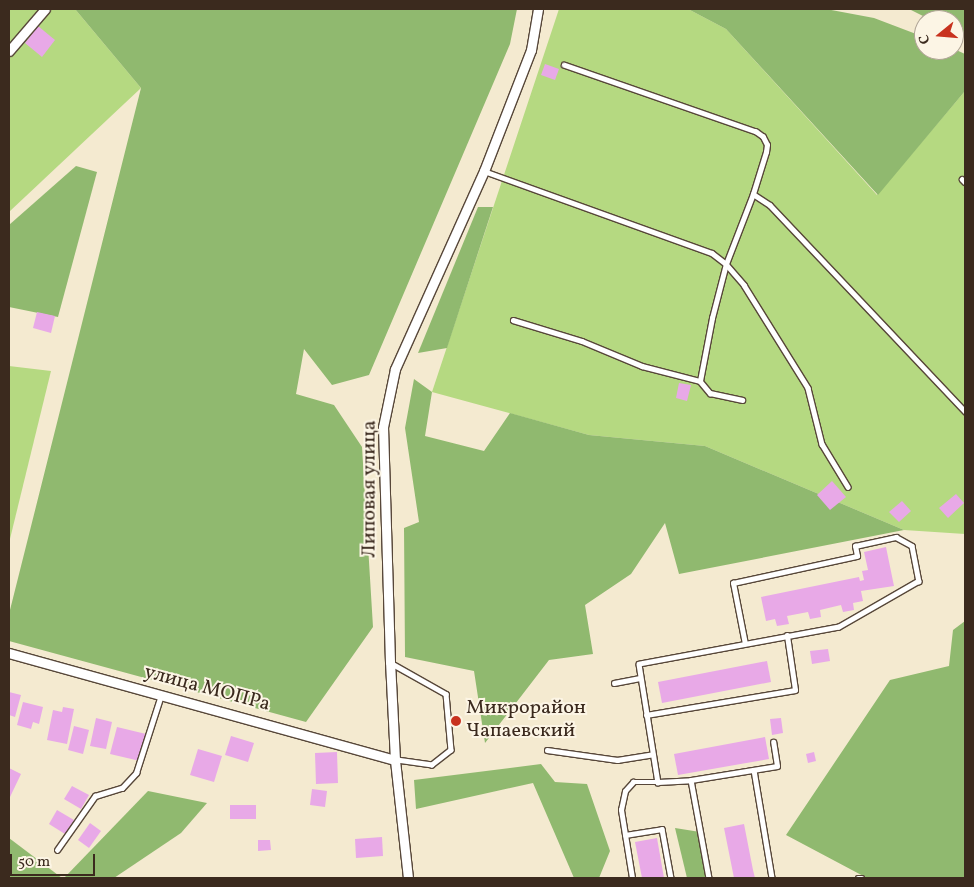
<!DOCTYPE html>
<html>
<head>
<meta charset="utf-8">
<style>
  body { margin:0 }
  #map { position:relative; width:974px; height:887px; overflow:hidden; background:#f4ead0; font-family:Vollkorn,serif }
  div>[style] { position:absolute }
  .green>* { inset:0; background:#b5d981 }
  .forest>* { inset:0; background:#90b96f }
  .building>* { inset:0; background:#e8a9e7 }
  .roads { filter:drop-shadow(1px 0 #574739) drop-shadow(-1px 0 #574739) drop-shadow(0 1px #574739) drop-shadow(0 -1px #574739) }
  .lane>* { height:4.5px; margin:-2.25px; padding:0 2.25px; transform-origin:2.25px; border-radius:2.25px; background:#fff }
  .street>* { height:9px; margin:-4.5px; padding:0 4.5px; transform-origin:4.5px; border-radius:4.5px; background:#fff }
  .dots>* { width:14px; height:14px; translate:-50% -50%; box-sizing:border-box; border:2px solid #fcf5e5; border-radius:50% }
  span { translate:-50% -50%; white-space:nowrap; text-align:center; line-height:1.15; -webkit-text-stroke:4px #fcf5e5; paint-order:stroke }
  .street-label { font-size:20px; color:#3b2a1e }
  .poi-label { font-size:20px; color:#3b2a1e }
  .left { translate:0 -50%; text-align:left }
  .frame { position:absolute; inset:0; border:10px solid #3b2a1e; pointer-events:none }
  .north { position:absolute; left:914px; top:10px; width:50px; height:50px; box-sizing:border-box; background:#fcf5e5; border:1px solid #afa495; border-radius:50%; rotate:253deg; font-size:14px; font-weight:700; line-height:20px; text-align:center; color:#3b2a1e }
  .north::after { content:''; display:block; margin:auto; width:18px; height:22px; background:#c8321e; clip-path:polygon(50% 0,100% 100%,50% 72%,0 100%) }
  .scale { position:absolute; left:10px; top:854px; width:85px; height:22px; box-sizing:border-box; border:2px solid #3b2a1e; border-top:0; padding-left:6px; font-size:15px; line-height:18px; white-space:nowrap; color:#3b2a1e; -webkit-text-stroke:4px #fcf5e5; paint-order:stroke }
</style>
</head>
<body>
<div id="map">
  <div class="green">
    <div style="clip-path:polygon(9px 9px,75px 9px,141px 88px,9px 212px)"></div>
    <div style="clip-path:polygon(559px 9px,688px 9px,726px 29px,877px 195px,965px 91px,965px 534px,904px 530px,705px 446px,589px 435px,432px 392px)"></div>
    <div style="clip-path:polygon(9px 366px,51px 371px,9px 543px)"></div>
  </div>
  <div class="forest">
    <div style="clip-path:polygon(75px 9px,517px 9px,510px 44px,369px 375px,332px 385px,304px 349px,296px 394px,334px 405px,362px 447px,373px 627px,306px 722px,9px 641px,9px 614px,141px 88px)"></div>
    <div style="clip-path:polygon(688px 9px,826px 9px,874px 18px,924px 37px,924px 50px,954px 49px,965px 54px,965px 91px,878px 195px,726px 29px)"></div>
    <div style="clip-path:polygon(909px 9px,965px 9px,965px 37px,954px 31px,954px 20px,931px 20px)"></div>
    <div style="clip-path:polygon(76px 166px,97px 172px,58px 317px,9px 307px,9px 225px)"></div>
    <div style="clip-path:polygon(478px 207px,493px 207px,447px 348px,418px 353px)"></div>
    <div style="clip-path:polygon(414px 379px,432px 392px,425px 436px,484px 451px,510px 413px,589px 435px,705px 446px,904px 530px,679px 574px,665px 523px,631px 574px,585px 605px,593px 654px,549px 660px,485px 743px,474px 671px,405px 657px,404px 528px,419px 522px,405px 428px)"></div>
    <div style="clip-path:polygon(965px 621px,965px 878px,867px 878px,786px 835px,890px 680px,949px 666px,953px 630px)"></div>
    <div style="clip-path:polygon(541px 764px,555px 782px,587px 784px,610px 851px,599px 878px,574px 878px,533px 783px,416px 809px,414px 780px)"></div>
    <div style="clip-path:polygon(148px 791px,207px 803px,181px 833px,114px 878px,64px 878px)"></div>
    <div style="clip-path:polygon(675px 828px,700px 832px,707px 878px,687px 878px)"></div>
    <div style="clip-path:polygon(9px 838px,62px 878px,9px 878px)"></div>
  </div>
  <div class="building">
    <div style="clip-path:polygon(38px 26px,55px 40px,42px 57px,25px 43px)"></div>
    <div style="clip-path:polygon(545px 64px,559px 69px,555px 80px,541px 75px)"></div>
    <div style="clip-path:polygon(37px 312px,55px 316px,51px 333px,33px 328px)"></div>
    <div style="clip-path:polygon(679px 383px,691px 385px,687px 401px,676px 398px)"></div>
    <div style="clip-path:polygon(832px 481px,846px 497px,830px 510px,817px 495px)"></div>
    <div style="clip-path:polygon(956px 494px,964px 503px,948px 518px,939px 508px)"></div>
    <div style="clip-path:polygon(902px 501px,911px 511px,899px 522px,889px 512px)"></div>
    <div style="clip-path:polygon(886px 547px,894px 586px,861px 591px,863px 601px,853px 603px,854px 610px,843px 612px,841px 605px,820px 610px,821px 617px,810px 619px,808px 612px,787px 616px,789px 624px,777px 626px,775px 619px,766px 621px,761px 597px,859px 577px,860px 581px,864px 580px,862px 571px,868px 570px,864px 552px)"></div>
    <div style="clip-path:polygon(828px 649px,830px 661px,812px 664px,810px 651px)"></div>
    <div style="clip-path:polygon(767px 661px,771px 682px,662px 703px,658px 682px)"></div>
    <div style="clip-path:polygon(9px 692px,21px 695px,15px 717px,9px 715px)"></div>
    <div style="clip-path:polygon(23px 702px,43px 707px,39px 724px,33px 722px,31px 729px,17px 725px)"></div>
    <div style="clip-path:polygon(63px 707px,74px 709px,67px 744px,47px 740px,53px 710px,62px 712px)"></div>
    <div style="clip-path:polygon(96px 718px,112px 722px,106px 749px,90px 746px)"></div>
    <div style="clip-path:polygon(781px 718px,783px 733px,772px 735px,770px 719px)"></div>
    <div style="clip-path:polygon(74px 726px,89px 730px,83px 754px,68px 750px)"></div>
    <div style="clip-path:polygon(117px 727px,146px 734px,140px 761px,110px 754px)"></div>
    <div style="clip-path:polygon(231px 736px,254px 743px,248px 762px,225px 755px)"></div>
    <div style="clip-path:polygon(765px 737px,769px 759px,678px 775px,674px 754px)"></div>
    <div style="clip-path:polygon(198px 749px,222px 756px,214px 782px,190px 775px)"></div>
    <div style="clip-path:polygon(337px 752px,338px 783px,316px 784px,315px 753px)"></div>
    <div style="clip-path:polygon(814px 752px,816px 761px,808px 763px,806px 754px)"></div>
    <div style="clip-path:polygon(9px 768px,21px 774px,10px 797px,9px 796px)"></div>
    <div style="clip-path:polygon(72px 786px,89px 795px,81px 809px,64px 799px)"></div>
    <div style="clip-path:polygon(312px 789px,327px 791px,325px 807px,310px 805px)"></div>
    <div style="clip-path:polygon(230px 805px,256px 805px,256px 819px,230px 819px)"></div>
    <div style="clip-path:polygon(57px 810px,74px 820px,65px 834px,49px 824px)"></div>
    <div style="clip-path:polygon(90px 823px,101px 831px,89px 848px,78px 840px)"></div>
    <div style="clip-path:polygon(744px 824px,753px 870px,755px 878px,734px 878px,724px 828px)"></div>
    <div style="clip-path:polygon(382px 837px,383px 856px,356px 858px,355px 839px)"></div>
    <div style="clip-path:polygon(657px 838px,664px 878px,642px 878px,635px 842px)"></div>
    <div style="clip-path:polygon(258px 840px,270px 840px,271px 850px,258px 851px)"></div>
  </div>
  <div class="roads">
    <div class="lane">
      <div style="left:484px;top:171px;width:242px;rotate:19.8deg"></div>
      <div style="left:712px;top:253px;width:18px;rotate:38deg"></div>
      <div style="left:726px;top:264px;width:28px;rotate:49deg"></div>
      <div style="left:744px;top:285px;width:121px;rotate:58.1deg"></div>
      <div style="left:808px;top:388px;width:58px;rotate:76deg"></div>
      <div style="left:822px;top:444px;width:50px;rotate:58.8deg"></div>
      <div style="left:962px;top:179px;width:4px;rotate:45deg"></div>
      <div style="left:753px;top:194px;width:20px;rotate:33deg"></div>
      <div style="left:770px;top:205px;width:284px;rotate:46.6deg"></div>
      <div style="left:513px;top:320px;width:72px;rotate:16.9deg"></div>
      <div style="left:582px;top:341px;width:65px;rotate:22.6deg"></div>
      <div style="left:642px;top:366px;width:60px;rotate:14.5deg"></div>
      <div style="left:700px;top:381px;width:64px;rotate:-79.2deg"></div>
      <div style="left:712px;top:318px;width:56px;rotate:-75.5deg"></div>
      <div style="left:726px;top:264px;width:75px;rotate:-68.9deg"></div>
      <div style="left:753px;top:194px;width:44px;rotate:-72.8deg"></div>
      <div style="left:766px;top:152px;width:7px;rotate:-82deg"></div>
      <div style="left:767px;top:145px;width:9px;rotate:-117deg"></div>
      <div style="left:763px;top:137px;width:9px;rotate:-144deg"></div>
      <div style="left:756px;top:132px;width:203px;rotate:-160.8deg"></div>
      <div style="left:700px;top:381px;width:16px;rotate:50deg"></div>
      <div style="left:710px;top:393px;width:33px;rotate:12deg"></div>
      <div style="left:745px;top:644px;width:62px;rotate:-101.1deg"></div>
      <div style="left:733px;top:583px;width:127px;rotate:-12.3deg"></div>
      <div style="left:857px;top:556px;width:10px;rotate:-101deg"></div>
      <div style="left:855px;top:546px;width:42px;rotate:-12.4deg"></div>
      <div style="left:896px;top:537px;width:18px;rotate:29deg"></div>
      <div style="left:912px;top:546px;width:36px;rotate:79deg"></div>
      <div style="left:919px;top:581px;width:92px;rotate:150.1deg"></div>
      <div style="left:839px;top:627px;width:203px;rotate:169.5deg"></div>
      <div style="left:639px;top:664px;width:120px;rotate:80.9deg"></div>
      <div style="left:658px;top:782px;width:33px;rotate:-3deg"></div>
      <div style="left:691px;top:780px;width:87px;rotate:-9.2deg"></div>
      <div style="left:777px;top:766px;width:24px;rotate:-99deg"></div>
      <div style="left:391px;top:663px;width:63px;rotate:29.4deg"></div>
      <div style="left:446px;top:694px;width:56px;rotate:84.9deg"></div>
      <div style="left:451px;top:750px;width:24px;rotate:142deg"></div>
      <div style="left:432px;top:765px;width:37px;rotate:-172deg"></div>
      <div style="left:614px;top:683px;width:26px;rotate:-11deg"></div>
      <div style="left:646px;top:715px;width:151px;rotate:-9.5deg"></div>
      <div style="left:795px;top:690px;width:55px;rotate:-98.4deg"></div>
      <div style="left:547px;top:750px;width:71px;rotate:8.1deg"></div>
      <div style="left:617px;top:760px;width:36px;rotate:-9deg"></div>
      <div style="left:754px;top:770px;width:109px;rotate:80.5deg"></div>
      <div style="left:691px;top:780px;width:100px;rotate:79.6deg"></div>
      <div style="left:625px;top:835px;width:37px;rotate:-9deg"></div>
      <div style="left:662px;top:829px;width:50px;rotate:79.6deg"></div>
      <div style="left:57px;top:850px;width:66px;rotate:-54.9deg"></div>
      <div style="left:95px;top:796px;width:28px;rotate:-17deg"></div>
      <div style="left:122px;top:788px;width:21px;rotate:-47deg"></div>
      <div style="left:136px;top:773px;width:82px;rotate:-72.2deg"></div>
      <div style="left:632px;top:878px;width:69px;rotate:-99.2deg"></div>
      <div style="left:621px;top:810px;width:19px;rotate:-78deg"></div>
      <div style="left:625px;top:791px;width:12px;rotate:-48deg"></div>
      <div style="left:633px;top:782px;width:25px"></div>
      <div style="left:858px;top:878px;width:4px"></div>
    </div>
    <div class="street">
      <div style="left:9px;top:51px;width:55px;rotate:-49.4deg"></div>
      <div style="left:9px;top:653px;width:401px;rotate:15.5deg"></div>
      <div style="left:408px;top:878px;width:119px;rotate:-96.3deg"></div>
      <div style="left:395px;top:760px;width:98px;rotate:-92.9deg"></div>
      <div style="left:390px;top:662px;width:235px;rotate:-91.7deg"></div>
      <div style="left:383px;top:427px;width:59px;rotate:-78.3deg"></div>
      <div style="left:395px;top:369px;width:217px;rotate:-65.8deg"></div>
      <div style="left:484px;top:171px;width:130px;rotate:-68.8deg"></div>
      <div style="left:531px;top:50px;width:42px;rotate:-80.3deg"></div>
    </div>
  </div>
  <div class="dots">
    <div style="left:456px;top:721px;background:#c8321e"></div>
  </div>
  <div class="street-label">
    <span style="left:370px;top:489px;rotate:-90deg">Липовая улица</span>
    <span style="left:207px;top:689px;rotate:15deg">улица МОПРа</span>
  </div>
  <div class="poi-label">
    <span class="left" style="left:466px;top:720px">Микрорайон<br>Чапаевский</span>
  </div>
  <div class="frame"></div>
  <div class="north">С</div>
  <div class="scale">50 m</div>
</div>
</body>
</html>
